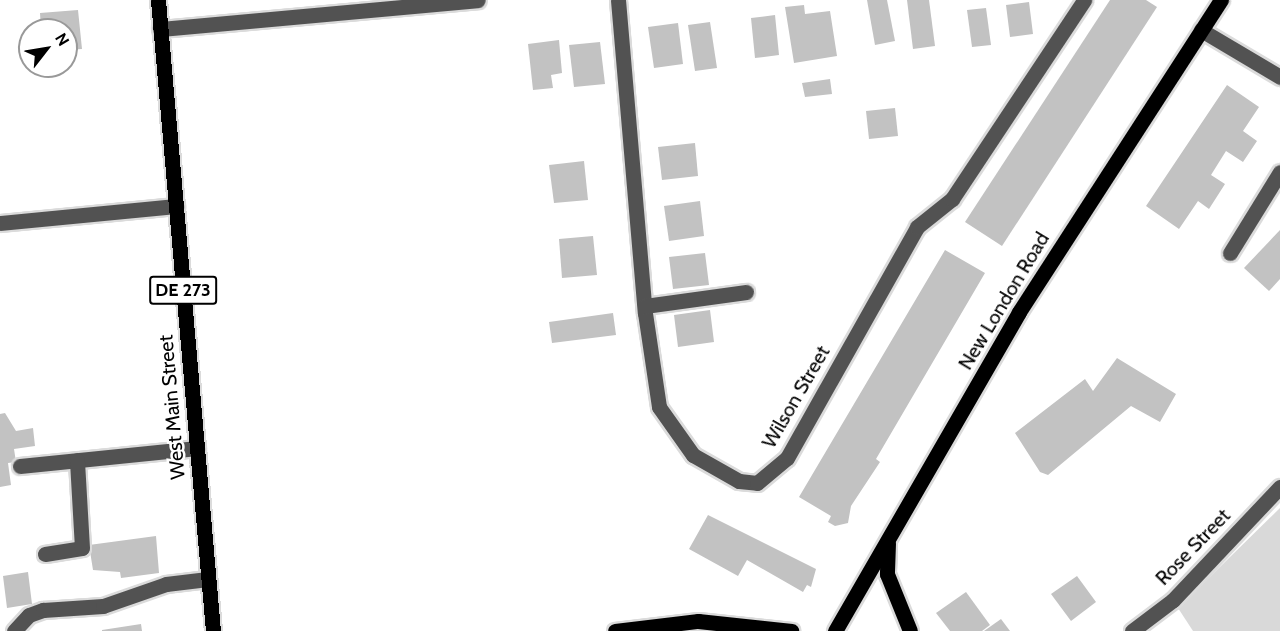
<!DOCTYPE html>
<html>
<head>
<meta charset="utf-8">
<style>
  body { margin:0 }
  #map { position:relative; width:1280px; height:631px; overflow:hidden; background:#fff; font-family:Cabin,sans-serif }
  div>[style] { position:absolute }
  .green>* { inset:0; background:#d9d9d9 }
  .building>* { inset:0; background:#c2c2c2 }
  .roads { filter:drop-shadow(2px 0 #dbdbdb) drop-shadow(-2px 0 #dbdbdb) drop-shadow(0 2px #dbdbdb) drop-shadow(0 -2px #dbdbdb) }
  .minor>* { height:15px; margin:-7.5px; padding:0 7.5px; transform-origin:7.5px; border-radius:7.5px; background:#525252 }
  .major>* { height:15px; margin:-7.5px; padding:0 7.5px; transform-origin:7.5px; border-radius:7.5px; background:#000 }
  span { translate:-50% -50%; white-space:nowrap; text-align:center; line-height:1.15; -webkit-text-stroke:5px #fff; paint-order:stroke }
  .shield-label span { padding:2px 4px; background:#fff; border:2px solid; border-radius:4px; -webkit-text-stroke-width:0 }
  .shield-label { font-size:18px; color:#000; font-weight:700 }
  .street-label { font-size:20px; color:#000 }
  .north { position:absolute; left:18px; top:18px; width:60px; height:60px; box-sizing:border-box; background:#fff; border:2px solid #999; border-radius:50%; rotate:59deg; font-size:16px; font-weight:700; line-height:24px; text-align:center; color:#000 }
  .north::after { content:''; display:block; margin:auto; width:21px; height:27px; background:#000; clip-path:polygon(50% 0,100% 100%,50% 72%,0 100%) }
</style>
</head>
<body>
<div id="map">
  <div class="green">
    <div style="clip-path:polygon(1280px 508px,1280px 631px,1193px 631px,1178px 608px)"></div>
  </div>
  <div class="building">
    <div style="clip-path:polygon(867px 0,887px 0,895px 41px,875px 45px)"></div>
    <div style="clip-path:polygon(907px 0,929px 0,935px 46px,913px 49px)"></div>
    <div style="clip-path:polygon(1110px 0,1146px 0,1157px 7px,1002px 246px,965px 222px)"></div>
    <div style="clip-path:polygon(1029px 2px,1033px 34px,1010px 37px,1006px 5px)"></div>
    <div style="clip-path:polygon(804px 5px,805px 14px,830px 11px,837px 56px,794px 63px,785px 7px)"></div>
    <div style="clip-path:polygon(986px 8px,991px 45px,972px 47px,967px 10px)"></div>
    <div style="clip-path:polygon(78px 10px,82px 49px,66px 50px,66px 30px,41px 30px,40px 13px)"></div>
    <div style="clip-path:polygon(775px 15px,779px 55px,755px 58px,751px 18px)"></div>
    <div style="clip-path:polygon(710px 22px,717px 68px,695px 71px,688px 25px)"></div>
    <div style="clip-path:polygon(678px 23px,683px 64px,654px 68px,648px 27px)"></div>
    <div style="clip-path:polygon(559px 40px,562px 73px,551px 75px,553px 88px,533px 90px,528px 44px)"></div>
    <div style="clip-path:polygon(600px 42px,605px 84px,574px 87px,569px 45px)"></div>
    <div style="clip-path:polygon(830px 79px,832px 94px,805px 97px,802px 83px)"></div>
    <div style="clip-path:polygon(1227px 85px,1259px 107px,1243px 131px,1257px 141px,1243px 162px,1226px 151px,1211px 175px,1225px 184px,1209px 209px,1198px 201px,1179px 229px,1146px 206px)"></div>
    <div style="clip-path:polygon(895px 108px,898px 136px,869px 139px,866px 111px)"></div>
    <div style="clip-path:polygon(695px 143px,698px 176px,662px 180px,658px 147px)"></div>
    <div style="clip-path:polygon(584px 161px,588px 200px,554px 203px,549px 165px)"></div>
    <div style="clip-path:polygon(700px 201px,704px 236px,669px 241px,664px 206px)"></div>
    <div style="clip-path:polygon(1280px 230px,1280px 279px,1269px 291px,1244px 268px)"></div>
    <div style="clip-path:polygon(593px 236px,597px 275px,562px 278px,559px 239px)"></div>
    <div style="clip-path:polygon(945px 250px,985px 273px,876px 459px,880px 462px,851px 506px,848px 523px,835px 526px,828px 522px,831px 516px,799px 497px)"></div>
    <div style="clip-path:polygon(705px 253px,709px 285px,673px 289px,669px 257px)"></div>
    <div style="clip-path:polygon(710px 310px,714px 342px,678px 347px,674px 315px)"></div>
    <div style="clip-path:polygon(613px 313px,616px 335px,552px 343px,549px 322px)"></div>
    <div style="clip-path:polygon(1117px 358px,1176px 394px,1160px 422px,1131px 406px,1048px 475px,1040px 472px,1015px 433px,1085px 379px,1093px 391px)"></div>
    <div style="clip-path:polygon(5px 413px,16px 431px,33px 428px,35px 446px,14px 449px,16px 462px,8px 463px,11px 485px,0 487px,0 414px)"></div>
    <div style="clip-path:polygon(708px 515px,816px 569px,811px 587px,807px 585px,803px 592px,747px 560px,738px 576px,689px 549px)"></div>
    <div style="clip-path:polygon(156px 536px,159px 573px,121px 578px,120px 572px,93px 570px,89px 545px)"></div>
    <div style="clip-path:polygon(28px 572px,32px 604px,7px 608px,3px 576px)"></div>
    <div style="clip-path:polygon(1077px 576px,1096px 602px,1071px 621px,1051px 594px)"></div>
    <div style="clip-path:polygon(966px 592px,990px 625px,982px 631px,950px 631px,936px 613px)"></div>
    <div style="clip-path:polygon(1001px 619px,1010px 631px,984px 631px)"></div>
    <div style="clip-path:polygon(141px 624px,142px 631px,102px 631px,102px 630px)"></div>
  </div>
  <div class="roads">
    <div class="minor">
      <div style="left:618px;top:0;width:314px;rotate:85.1deg"></div>
      <div style="left:645px;top:313px;width:95px;rotate:81.5deg"></div>
      <div style="left:659px;top:407px;width:59px;rotate:54.7deg"></div>
      <div style="left:693px;top:455px;width:53px;rotate:29.5deg"></div>
      <div style="left:739px;top:481px;width:18px;rotate:6deg"></div>
      <div style="left:757px;top:483px;width:39px;rotate:-40deg"></div>
      <div style="left:787px;top:458px;width:265px;rotate:-60.6deg"></div>
      <div style="left:917px;top:227px;width:45px;rotate:-38.7deg"></div>
      <div style="left:952px;top:199px;width:239px;rotate:-56.4deg"></div>
      <div style="left:160px;top:29px;width:319px;rotate:-5.2deg"></div>
      <div style="left:1201px;top:30px;width:92px;rotate:30.7deg"></div>
      <div style="left:0;top:223px;width:177px;rotate:-5.5deg"></div>
      <div style="left:1230px;top:253px;width:95px;rotate:-58.3deg"></div>
      <div style="left:645px;top:306px;width:102px;rotate:-7.9deg"></div>
      <div style="left:20px;top:466px;width:178px;rotate:-5.8deg"></div>
      <div style="left:45px;top:554px;width:37px;rotate:-9deg"></div>
      <div style="left:82px;top:548px;width:88px;rotate:-93.3deg"></div>
      <div style="left:14px;top:631px;width:22px;rotate:-47deg"></div>
      <div style="left:29px;top:615px;width:15px;rotate:-20deg"></div>
      <div style="left:43px;top:610px;width:60px;rotate:-3.8deg"></div>
      <div style="left:103px;top:606px;width:67px;rotate:-19.2deg"></div>
      <div style="left:166px;top:584px;width:42px;rotate:-6.8deg"></div>
      <div style="left:1132px;top:631px;width:51px;rotate:-37.1deg"></div>
      <div style="left:1173px;top:600px;width:156px;rotate:-46.6deg"></div>
    </div>
    <div class="major">
      <div style="left:158px;top:0;width:633px;rotate:85.02deg"></div>
      <div style="left:888px;top:543px;width:31px;rotate:92deg"></div>
      <div style="left:887px;top:574px;width:61px;rotate:68deg"></div>
      <div style="left:615px;top:631px;width:84px;rotate:-6.9deg"></div>
      <div style="left:698px;top:621px;width:94px;rotate:6.1deg"></div>
      <div style="left:835px;top:631px;width:368px;rotate:-60deg"></div>
      <div style="left:1019px;top:312px;width:372px;rotate:-57.1deg"></div>
    </div>
  </div>
  <div class="shield-label">
    <span style="left:183px;top:290px">DE 273</span>
  </div>
  <div class="street-label">
    <span style="left:1004px;top:301px;rotate:-59deg">New London Road</span>
    <span style="left:796px;top:397px;rotate:-60deg">Wilson Street</span>
    <span style="left:172px;top:407px;rotate:-95deg">West Main Street</span>
    <span style="left:1193px;top:547px;rotate:-46deg">Rose Street</span>
  </div>
  <div class="north">N</div>
</div>
</body>
</html>
